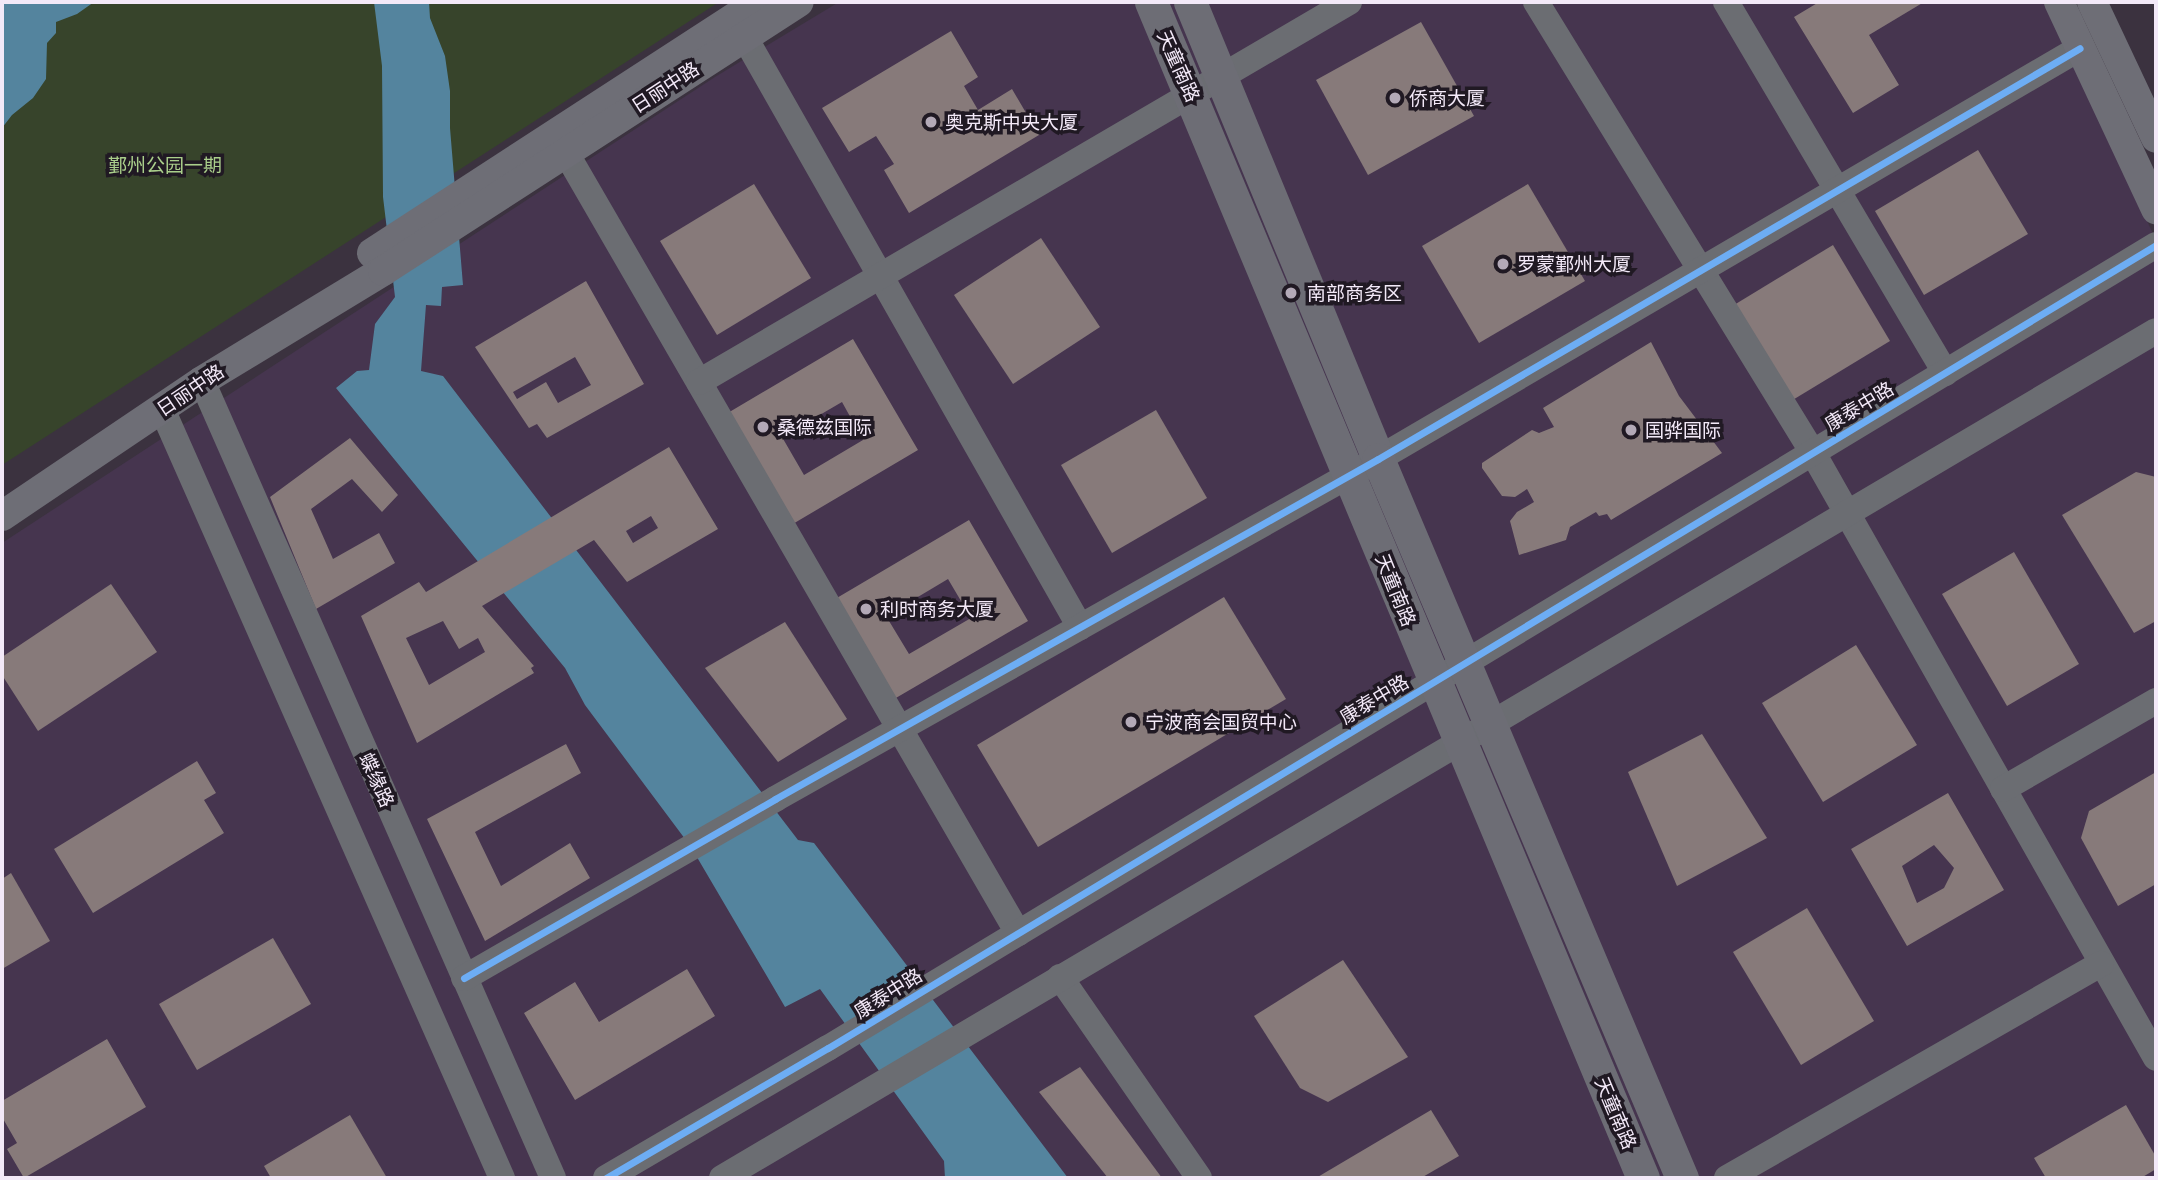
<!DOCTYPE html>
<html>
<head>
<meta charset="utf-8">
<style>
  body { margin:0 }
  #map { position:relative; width:2158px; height:1180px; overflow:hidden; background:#3b323f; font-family:"Exo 2","Noto Sans SC",sans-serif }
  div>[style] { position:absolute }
  .built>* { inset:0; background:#46354f }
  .green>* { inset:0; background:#37442b }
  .water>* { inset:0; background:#54849e }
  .building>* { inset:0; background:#877a7a }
  .tertiary>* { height:26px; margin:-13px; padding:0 13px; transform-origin:13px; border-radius:13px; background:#6b6d72 }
  .secondary>* { height:30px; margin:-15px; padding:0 15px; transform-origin:15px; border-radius:15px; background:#6e6e76 }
  .primary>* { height:33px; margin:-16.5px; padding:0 16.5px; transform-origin:16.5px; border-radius:16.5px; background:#6d6d75 }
  .cycleway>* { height:7px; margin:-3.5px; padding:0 3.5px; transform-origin:3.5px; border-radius:3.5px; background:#6dadf4 }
  .dots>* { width:19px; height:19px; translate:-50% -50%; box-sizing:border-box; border:4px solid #201923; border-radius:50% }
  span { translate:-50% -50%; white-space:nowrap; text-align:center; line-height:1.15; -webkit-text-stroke:7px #201923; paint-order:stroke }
  .street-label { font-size:19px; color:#f3e9f8 }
  .poi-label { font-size:19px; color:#f3e9f8 }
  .left { translate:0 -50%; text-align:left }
  .park-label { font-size:19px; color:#aacf8b }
  .frame { position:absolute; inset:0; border:4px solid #f3e9f8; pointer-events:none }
</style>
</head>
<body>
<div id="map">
  <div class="built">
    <div style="clip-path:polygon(839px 2px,2044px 2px,2156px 240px,2156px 1178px,2px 1178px,2px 543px,715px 77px)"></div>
  </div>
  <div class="green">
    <div style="clip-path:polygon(2px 2px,719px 2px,2px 465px)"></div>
  </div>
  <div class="water">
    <div style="clip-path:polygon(2px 2px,94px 2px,77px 14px,56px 22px,56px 33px,47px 43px,46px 79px,33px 98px,12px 115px,2px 128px)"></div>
    <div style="clip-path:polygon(374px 2px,429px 2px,430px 18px,445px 56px,450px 91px,450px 128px,463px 285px,442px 287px,441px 306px,426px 305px,421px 371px,443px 376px,798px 840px,814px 843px,1068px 1178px,945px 1178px,944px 1161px,820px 989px,785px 1007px,691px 847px,585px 705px,565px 668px,336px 388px,357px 371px,369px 370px,375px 324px,395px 297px,383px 197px,382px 66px)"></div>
  </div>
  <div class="building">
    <div style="clip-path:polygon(1819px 2px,1924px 2px,1869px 35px,1899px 85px,1853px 113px,1794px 17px)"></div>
    <div style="clip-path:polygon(1421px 22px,1474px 116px,1368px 175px,1316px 80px)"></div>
    <div style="clip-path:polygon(951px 31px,978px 77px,964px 86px,978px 110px,1012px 89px,1039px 135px,909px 213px,884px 170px,894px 164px,876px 136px,849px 152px,822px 108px)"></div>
    <div style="clip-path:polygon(1978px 150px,2028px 234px,1924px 295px,1875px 211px)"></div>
    <div style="clip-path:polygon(754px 184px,811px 278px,717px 335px,660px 241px)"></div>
    <div style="clip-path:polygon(1528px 184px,1585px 281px,1479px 343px,1422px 246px)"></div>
    <div style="clip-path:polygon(1041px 238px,1100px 327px,1013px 384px,954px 295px)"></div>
    <div style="clip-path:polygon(1833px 245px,1890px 341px,1791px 401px,1734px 305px)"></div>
    <div style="clip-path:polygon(evenodd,586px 281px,644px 384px,547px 438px,537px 424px,529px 428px,475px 347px,586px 281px,575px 357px,591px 385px,558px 403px,546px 382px,517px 399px,513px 392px,575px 357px)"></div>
    <div style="clip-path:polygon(evenodd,853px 339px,918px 450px,786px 528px,721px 417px,853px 339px,842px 402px,863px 440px,804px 475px,782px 437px,842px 402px)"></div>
    <div style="clip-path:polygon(1651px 342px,1679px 396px,1722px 453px,1611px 520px,1607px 514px,1599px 516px,1596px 512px,1570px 527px,1566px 540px,1519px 555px,1510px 521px,1517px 512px,1534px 502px,1527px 489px,1515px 497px,1502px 496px,1482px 468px,1482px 463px,1532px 430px,1539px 433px,1554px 427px,1543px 408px)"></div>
    <div style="clip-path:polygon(1156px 410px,1207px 498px,1112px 553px,1061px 465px)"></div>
    <div style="clip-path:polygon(350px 438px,398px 495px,382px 512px,352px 479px,311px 509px,333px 559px,379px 533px,395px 563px,316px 609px,270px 497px)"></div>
    <div style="clip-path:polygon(evenodd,669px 447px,718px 529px,627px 582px,594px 540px,482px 606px,534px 666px,531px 668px,534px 673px,417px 743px,361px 616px,419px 582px,426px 592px,669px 447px,651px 516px,658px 528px,633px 543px,626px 531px,651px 516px,669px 447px,443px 621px,459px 649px,478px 638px,485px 652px,429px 685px,406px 638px,443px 621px)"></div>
    <div style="clip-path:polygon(2136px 472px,2156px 477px,2156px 621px,2134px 633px,2062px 515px)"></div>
    <div style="clip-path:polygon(evenodd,969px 520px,1028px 621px,889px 702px,830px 602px,969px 520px,948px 579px,971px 618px,909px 654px,886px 616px,948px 579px)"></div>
    <div style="clip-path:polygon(2014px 552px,2079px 664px,2007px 706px,1942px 594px)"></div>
    <div style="clip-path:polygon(111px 584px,157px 652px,38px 731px,2px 675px,2px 657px)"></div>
    <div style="clip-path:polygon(1224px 597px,1286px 699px,1038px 847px,977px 745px)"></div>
    <div style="clip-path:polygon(785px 622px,847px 719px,778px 762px,705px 668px)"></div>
    <div style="clip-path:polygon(1856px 645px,1917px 745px,1823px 802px,1762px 703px)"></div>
    <div style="clip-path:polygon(1702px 734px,1767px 838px,1677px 886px,1628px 772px)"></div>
    <div style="clip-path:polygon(566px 744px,581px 773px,475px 832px,501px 886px,570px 843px,590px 878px,485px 941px,427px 819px)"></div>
    <div style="clip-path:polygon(197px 761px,216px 793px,204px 800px,224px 833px,93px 913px,54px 849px)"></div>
    <div style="clip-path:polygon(2156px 772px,2156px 884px,2118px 906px,2081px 838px,2089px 811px)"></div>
    <div style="clip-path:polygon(evenodd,1948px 793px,2004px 890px,1907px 946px,1851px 849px,1948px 793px,1934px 845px,1954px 868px,1944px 888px,1917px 903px,1902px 866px,1934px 845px)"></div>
    <div style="clip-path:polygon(11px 873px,50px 941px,2px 969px,2px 879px)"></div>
    <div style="clip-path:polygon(1807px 908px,1874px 1021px,1801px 1065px,1733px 952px)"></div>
    <div style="clip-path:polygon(273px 938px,311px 1004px,197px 1070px,159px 1004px)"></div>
    <div style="clip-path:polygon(1343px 960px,1408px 1057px,1328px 1102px,1300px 1088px,1254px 1016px)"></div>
    <div style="clip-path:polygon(687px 969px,715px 1016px,575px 1100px,524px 1013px,575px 982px,599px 1022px)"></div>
    <div style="clip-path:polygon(107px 1039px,146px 1107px,24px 1178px,7px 1149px,17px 1143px,2px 1117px,2px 1101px)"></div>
    <div style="clip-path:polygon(1080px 1067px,1162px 1178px,1108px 1178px,1039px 1092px)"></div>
    <div style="clip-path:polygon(2126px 1105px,2156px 1157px,2156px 1169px,2141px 1178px,2046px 1178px,2034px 1158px)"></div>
    <div style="clip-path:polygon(1431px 1110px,1459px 1156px,1421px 1178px,1316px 1178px)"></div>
    <div style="clip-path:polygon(350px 1115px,387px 1178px,271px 1178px,264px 1166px)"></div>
  </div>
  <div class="tertiary">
    <div style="left:1536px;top:2px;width:529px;rotate:58.44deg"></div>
    <div style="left:1813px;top:453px;width:695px;rotate:60.45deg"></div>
    <div style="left:1726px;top:2px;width:431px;rotate:59.4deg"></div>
    <div style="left:744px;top:36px;width:680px;rotate:60.38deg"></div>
    <div style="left:565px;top:151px;width:904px;rotate:59.92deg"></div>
    <div style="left:202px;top:381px;width:871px;rotate:66.23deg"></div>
    <div style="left:699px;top:382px;width:753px;rotate:-30.31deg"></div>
    <div style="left:162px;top:409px;width:841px;rotate:66.15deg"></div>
    <div style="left:2003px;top:789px;width:177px;rotate:-29.9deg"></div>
    <div style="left:1060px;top:977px;width:244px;rotate:55.3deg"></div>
    <div style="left:464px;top:978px;width:359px;rotate:-29.9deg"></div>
    <div style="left:775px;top:799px;width:692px;rotate:-29.42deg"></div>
    <div style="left:1378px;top:459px;width:813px;rotate:-30.35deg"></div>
    <div style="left:606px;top:1178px;width:257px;rotate:-30.4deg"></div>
    <div style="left:828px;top:1048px;width:1552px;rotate:-31.16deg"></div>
    <div style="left:722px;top:1178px;width:1665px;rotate:-30.57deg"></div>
    <div style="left:1727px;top:1178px;width:431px;rotate:-29.8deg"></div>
  </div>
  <div class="secondary">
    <div style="left:2059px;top:2px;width:229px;rotate:64.9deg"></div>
    <div style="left:2092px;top:2px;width:150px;rotate:64.8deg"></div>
    <div style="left:372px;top:253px;width:460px;rotate:-33deg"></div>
    <div style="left:2px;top:516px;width:241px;rotate:-34deg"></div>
    <div style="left:202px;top:381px;width:212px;rotate:-31.3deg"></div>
    <div style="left:383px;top:271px;width:495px;rotate:-32.9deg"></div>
  </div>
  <div class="primary">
    <div style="left:1151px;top:2px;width:1275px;rotate:67.3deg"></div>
    <div style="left:1190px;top:2px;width:494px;rotate:67.6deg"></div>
    <div style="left:1378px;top:459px;width:781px;rotate:67.08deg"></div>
  </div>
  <div class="cycleway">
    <div style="left:464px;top:978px;width:359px;rotate:-29.9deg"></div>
    <div style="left:775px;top:799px;width:692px;rotate:-29.42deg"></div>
    <div style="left:1378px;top:459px;width:813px;rotate:-30.35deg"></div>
    <div style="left:606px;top:1178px;width:257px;rotate:-30.4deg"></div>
    <div style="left:828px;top:1048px;width:1552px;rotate:-31.16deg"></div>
  </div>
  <div class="dots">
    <div style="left:1395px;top:98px;background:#b3a9b7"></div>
    <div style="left:931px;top:122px;background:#b3a9b7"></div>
    <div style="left:1503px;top:264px;background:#b3a9b7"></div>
    <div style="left:1291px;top:293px;background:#b3a9b7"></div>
    <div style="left:763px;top:427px;background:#b3a9b7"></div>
    <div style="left:1631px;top:430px;background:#b3a9b7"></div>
    <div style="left:866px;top:609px;background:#b3a9b7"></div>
    <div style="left:1131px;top:722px;background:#b3a9b7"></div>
  </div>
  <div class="street-label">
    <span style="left:1179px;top:66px;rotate:66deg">天童南路</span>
    <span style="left:665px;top:87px;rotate:-33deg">日丽中路</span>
    <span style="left:190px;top:390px;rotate:-34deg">日丽中路</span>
    <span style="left:1859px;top:406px;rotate:-31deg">康泰中路</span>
    <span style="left:1396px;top:590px;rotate:68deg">天童南路</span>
    <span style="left:1374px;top:699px;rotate:-31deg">康泰中路</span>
    <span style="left:377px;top:780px;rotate:66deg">蝶缘路</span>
    <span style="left:888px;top:993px;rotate:-32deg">康泰中路</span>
    <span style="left:1616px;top:1113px;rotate:67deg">天童南路</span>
  </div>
  <div class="poi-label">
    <span class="left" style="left:1409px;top:98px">侨商大厦</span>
    <span class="left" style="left:945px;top:122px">奥克斯中央大厦</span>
    <span class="left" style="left:1517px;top:264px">罗蒙鄞州大厦</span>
    <span class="left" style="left:1307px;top:293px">南部商务区</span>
    <span class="left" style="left:777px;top:427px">桑德兹国际</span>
    <span class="left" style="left:1645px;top:430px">国骅国际</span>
    <span class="left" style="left:880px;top:609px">利时商务大厦</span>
    <span class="left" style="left:1145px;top:722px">宁波商会国贸中心</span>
  </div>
  <div class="park-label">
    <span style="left:165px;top:165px">鄞州公园一期</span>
  </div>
  <div class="frame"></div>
</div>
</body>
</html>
